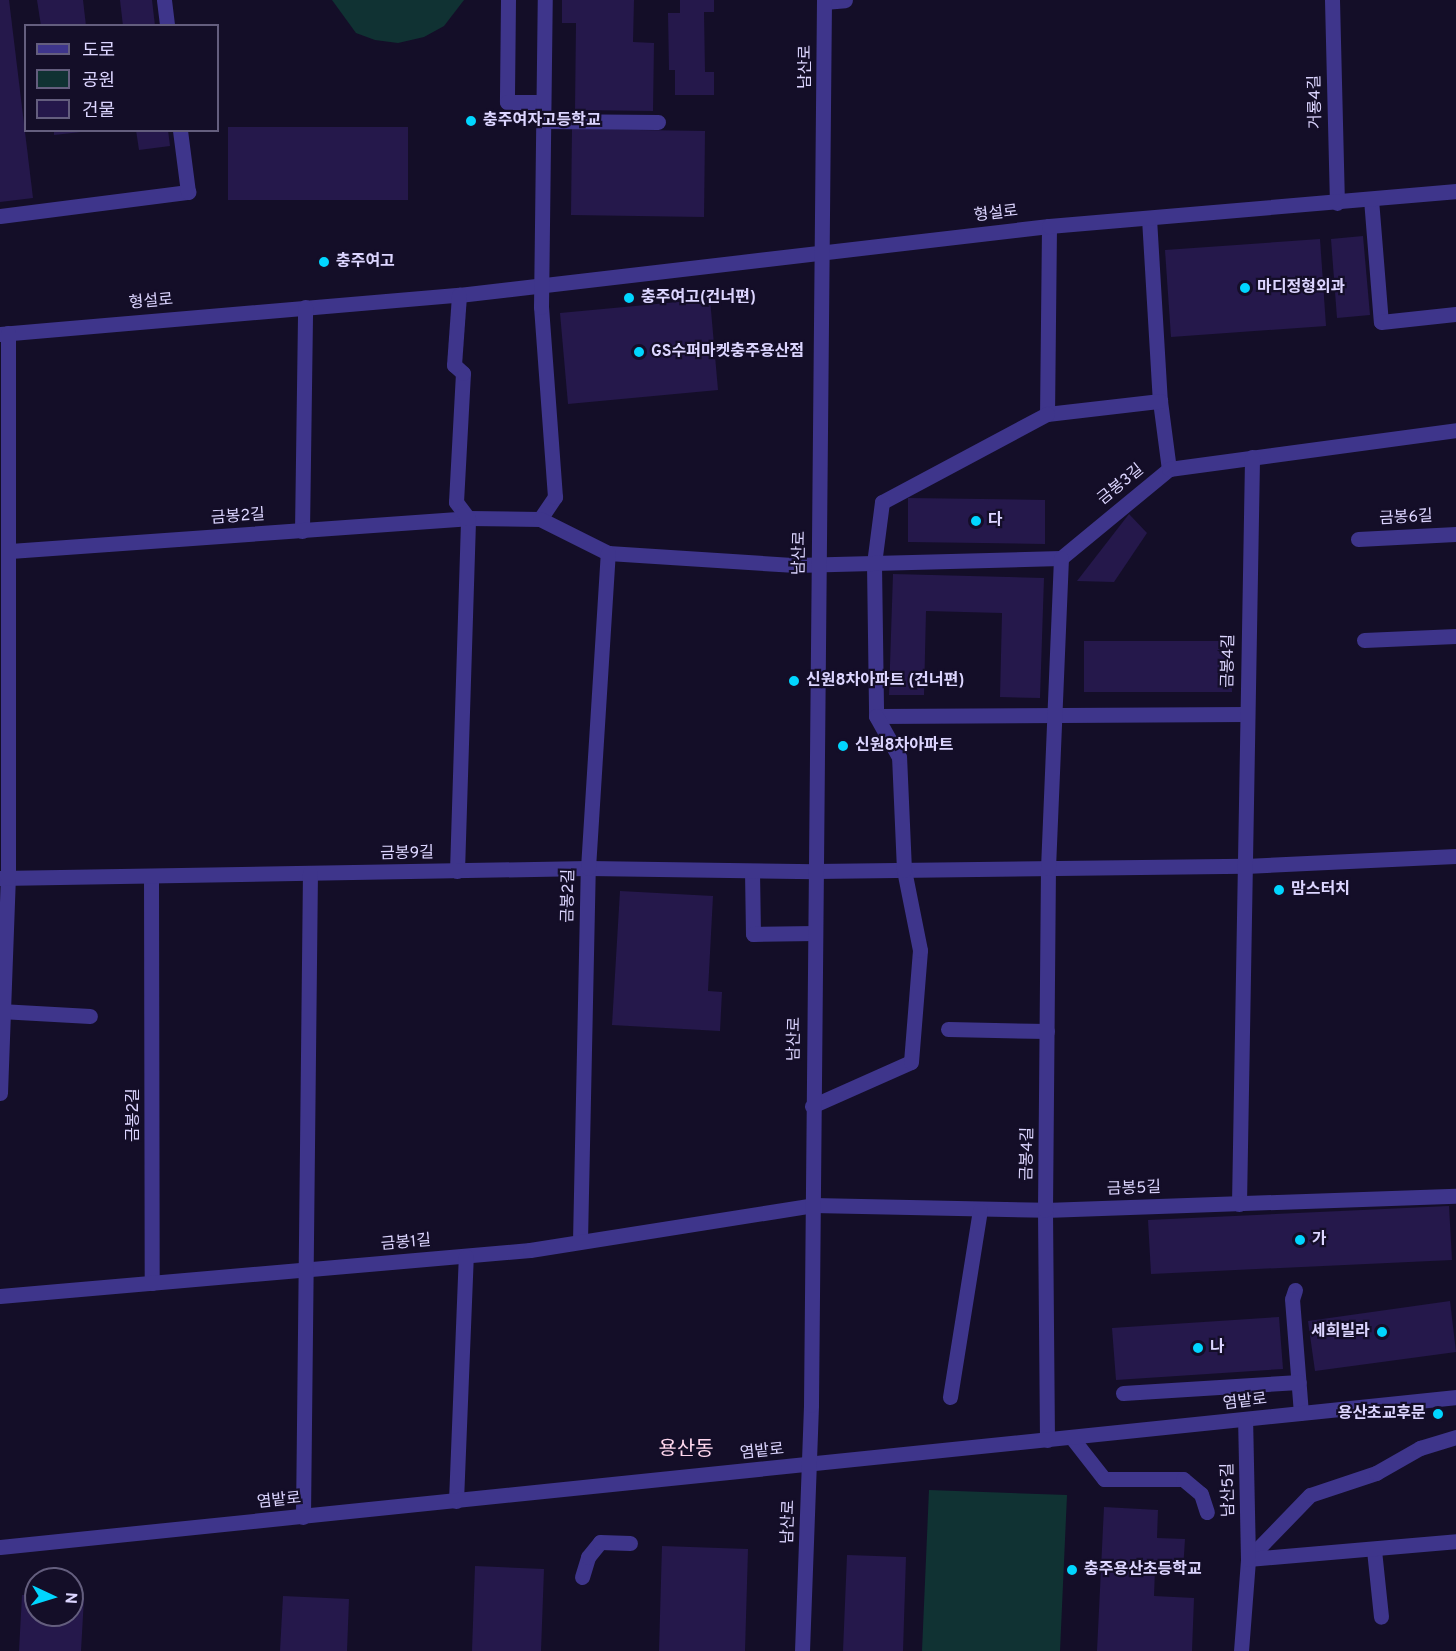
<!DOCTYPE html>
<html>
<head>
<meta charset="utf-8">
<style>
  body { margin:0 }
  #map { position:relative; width:1456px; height:1651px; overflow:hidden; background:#140e28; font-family:Overpass,"Noto Sans KR",sans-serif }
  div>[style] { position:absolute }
  .green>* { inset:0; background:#103233 }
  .building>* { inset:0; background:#25184b }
  .minor>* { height:15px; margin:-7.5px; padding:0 7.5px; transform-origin:7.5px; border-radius:7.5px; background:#3e358b }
  .dots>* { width:16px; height:16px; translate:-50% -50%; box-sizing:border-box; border:3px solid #140e28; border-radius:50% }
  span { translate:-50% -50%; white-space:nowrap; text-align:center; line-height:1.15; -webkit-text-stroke:4.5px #140e28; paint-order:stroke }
  .street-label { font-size:16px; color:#dcd5ff }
  .poi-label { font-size:16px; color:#dcd5ff; font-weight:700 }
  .left { translate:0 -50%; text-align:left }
  .right { translate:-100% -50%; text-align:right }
  .quarter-label { font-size:20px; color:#ffd7ee }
  .legend { position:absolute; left:24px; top:24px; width:195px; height:108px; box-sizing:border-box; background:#140e28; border:2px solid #645e7e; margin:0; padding:8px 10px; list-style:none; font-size:18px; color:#dcd5ff }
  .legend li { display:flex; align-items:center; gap:12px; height:30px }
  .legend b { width:30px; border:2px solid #645e7e }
  .north { position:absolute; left:24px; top:1567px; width:60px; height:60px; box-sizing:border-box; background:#140e28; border:2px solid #645e7e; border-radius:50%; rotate:94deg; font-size:16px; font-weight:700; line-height:24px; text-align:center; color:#dcd5ff }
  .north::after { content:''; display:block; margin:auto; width:21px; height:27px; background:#01d6ff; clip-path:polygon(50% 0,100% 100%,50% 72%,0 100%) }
</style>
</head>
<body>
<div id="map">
  <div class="green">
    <div style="clip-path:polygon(332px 0,464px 0,444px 26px,424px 37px,398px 43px,375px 40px,356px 33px)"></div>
    <div style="clip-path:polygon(929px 1490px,1067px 1495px,1060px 1651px,922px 1651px)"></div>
  </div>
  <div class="building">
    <div style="clip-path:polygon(0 0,9px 0,33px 198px,0 202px)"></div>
    <div style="clip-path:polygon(37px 0,83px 0,86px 26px,41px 26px)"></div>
    <div style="clip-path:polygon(120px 0,152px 0,155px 26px,123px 26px)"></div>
    <div style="clip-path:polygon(562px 0,634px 0,633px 42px,654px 43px,653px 111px,575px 110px,576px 23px,562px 23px)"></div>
    <div style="clip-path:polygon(680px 0,714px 0,714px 12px,704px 12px,705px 72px,714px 72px,714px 95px,675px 95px,675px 70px,669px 70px,668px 13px,680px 13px)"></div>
    <div style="clip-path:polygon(228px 127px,408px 127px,408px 200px,228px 200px)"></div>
    <div style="clip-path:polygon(572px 129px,705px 131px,704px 217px,571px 215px)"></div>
    <div style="clip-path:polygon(54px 130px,81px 130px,81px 132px,54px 135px)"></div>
    <div style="clip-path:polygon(136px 130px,168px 130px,170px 146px,139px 150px)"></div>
    <div style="clip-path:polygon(1363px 236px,1370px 315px,1337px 318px,1331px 239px)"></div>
    <div style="clip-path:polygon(1320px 239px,1326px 326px,1171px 337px,1165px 250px)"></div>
    <div style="clip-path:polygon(710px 299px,718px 390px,568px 404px,560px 313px)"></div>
    <div style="clip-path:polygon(908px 498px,1045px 500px,1045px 544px,908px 542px)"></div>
    <div style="clip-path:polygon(1129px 514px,1147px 533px,1114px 582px,1077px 581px)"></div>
    <div style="clip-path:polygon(893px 574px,1044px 578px,1040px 698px,1000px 697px,1002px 613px,926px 611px,924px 695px,889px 695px)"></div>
    <div style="clip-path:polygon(1084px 641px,1231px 641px,1232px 692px,1084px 692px)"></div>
    <div style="clip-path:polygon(620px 891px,713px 896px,708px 991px,722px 992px,720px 1031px,612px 1025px)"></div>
    <div style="clip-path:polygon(1449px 1206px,1452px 1260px,1151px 1274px,1148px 1220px)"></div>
    <div style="clip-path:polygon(1450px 1301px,1456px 1352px,1315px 1371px,1308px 1321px)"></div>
    <div style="clip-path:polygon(1279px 1317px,1283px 1369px,1116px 1380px,1112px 1328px)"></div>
    <div style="clip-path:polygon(1104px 1507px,1158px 1510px,1157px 1538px,1185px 1539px,1183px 1571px,1155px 1569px,1154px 1596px,1194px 1598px,1192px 1651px,1097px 1651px)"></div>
    <div style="clip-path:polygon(662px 1546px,748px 1549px,745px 1651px,659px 1651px)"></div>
    <div style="clip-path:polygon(847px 1555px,906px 1557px,903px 1651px,843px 1651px)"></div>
    <div style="clip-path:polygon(475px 1566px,544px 1569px,541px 1651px,472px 1651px)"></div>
    <div style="clip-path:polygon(22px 1595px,36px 1595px,36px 1615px,72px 1615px,72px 1598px,84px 1598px,81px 1651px,19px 1651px)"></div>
    <div style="clip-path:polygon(283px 1596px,349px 1599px,347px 1651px,280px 1651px)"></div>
  </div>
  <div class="minor">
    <div style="left:164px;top:0;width:26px;rotate:83deg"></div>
    <div style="left:508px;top:0;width:102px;rotate:90.6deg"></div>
    <div style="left:507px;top:102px;width:35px"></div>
    <div style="left:1332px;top:0;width:203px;rotate:88.6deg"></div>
    <div style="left:824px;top:2px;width:21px;rotate:-5deg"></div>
    <div style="left:542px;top:121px;width:116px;rotate:0.5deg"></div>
    <div style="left:1371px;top:199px;width:123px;rotate:85.4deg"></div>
    <div style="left:1381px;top:322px;width:75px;rotate:-6.1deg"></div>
    <div style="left:0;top:216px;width:190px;rotate:-7.3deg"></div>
    <div style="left:188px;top:192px;width:63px;rotate:-97.4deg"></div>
    <div style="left:1149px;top:218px;width:183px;rotate:86.6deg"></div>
    <div style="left:1160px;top:401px;width:69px;rotate:82.5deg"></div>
    <div style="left:1049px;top:226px;width:188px;rotate:90.6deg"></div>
    <div style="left:1047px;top:414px;width:114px;rotate:-6.6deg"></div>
    <div style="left:0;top:334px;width:461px;rotate:-4.9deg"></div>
    <div style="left:459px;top:295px;width:594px;rotate:-6.67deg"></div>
    <div style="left:1049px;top:226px;width:409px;rotate:-4.9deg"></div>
    <div style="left:1047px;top:414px;width:187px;rotate:151.9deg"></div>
    <div style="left:882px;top:502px;width:63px;rotate:97.4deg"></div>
    <div style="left:874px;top:564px;width:152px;rotate:89.2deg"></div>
    <div style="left:876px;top:716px;width:370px;rotate:-0.3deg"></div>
    <div style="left:540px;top:519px;width:27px;rotate:-56deg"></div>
    <div style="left:555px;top:497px;width:191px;rotate:-94.2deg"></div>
    <div style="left:541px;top:307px;width:307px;rotate:-89.3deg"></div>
    <div style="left:302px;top:531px;width:224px;rotate:-89.2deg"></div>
    <div style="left:1358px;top:539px;width:98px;rotate:-2.9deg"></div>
    <div style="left:10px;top:551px;width:459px;rotate:-4.1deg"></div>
    <div style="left:468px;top:518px;width:72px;rotate:0.8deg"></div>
    <div style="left:540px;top:519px;width:76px;rotate:26.6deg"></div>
    <div style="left:608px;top:553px;width:188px;rotate:3.7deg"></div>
    <div style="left:796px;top:565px;width:265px;rotate:-1.5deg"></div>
    <div style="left:1061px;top:558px;width:140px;rotate:-39.5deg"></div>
    <div style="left:1169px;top:469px;width:290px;rotate:-7.7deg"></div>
    <div style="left:1364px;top:640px;width:92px;rotate:-2.5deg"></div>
    <div style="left:457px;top:871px;width:353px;rotate:-88.2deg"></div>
    <div style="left:468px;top:518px;width:20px;rotate:-127deg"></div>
    <div style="left:456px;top:502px;width:129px;rotate:-86.9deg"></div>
    <div style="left:463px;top:373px;width:12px;rotate:-138deg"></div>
    <div style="left:454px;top:365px;width:70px;rotate:-85.9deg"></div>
    <div style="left:752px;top:871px;width:63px;rotate:89.1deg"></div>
    <div style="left:753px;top:934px;width:62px;rotate:-0.9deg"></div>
    <div style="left:151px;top:876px;width:407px;rotate:89.9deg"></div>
    <div style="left:0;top:878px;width:588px;rotate:-0.97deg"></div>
    <div style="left:588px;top:868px;width:227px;rotate:0.8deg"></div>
    <div style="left:815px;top:871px;width:430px;rotate:-0.7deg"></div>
    <div style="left:1245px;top:866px;width:211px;rotate:-2.7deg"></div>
    <div style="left:0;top:1011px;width:90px;rotate:3.2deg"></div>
    <div style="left:948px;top:1029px;width:99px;rotate:1.2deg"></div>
    <div style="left:0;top:1093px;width:215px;rotate:-87.9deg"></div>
    <div style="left:8px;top:878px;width:545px;rotate:-90deg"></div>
    <div style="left:812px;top:1106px;width:108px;rotate:-24deg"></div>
    <div style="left:911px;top:1062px;width:112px;rotate:-85.4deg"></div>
    <div style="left:920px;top:950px;width:82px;rotate:-101.3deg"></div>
    <div style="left:904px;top:870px;width:113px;rotate:-92.5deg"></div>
    <div style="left:899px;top:757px;width:47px;rotate:-119.3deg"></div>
    <div style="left:1239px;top:1204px;width:747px;rotate:-89deg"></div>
    <div style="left:580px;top:1241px;width:373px;rotate:-88.8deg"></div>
    <div style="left:588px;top:868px;width:316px;rotate:-86.4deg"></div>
    <div style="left:1295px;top:1290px;width:9px;rotate:108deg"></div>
    <div style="left:1292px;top:1299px;width:114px;rotate:85.5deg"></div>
    <div style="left:0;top:1296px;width:532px;rotate:-4.96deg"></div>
    <div style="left:530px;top:1250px;width:287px;rotate:-9deg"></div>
    <div style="left:813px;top:1205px;width:232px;rotate:1.2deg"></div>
    <div style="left:1045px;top:1210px;width:411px;rotate:-2deg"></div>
    <div style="left:1123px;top:1393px;width:176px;rotate:-3.6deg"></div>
    <div style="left:950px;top:1397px;width:189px;rotate:-80.9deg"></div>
    <div style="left:1072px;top:1438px;width:52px;rotate:52deg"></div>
    <div style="left:1104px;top:1479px;width:79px"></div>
    <div style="left:1183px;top:1479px;width:23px;rotate:40deg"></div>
    <div style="left:1201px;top:1494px;width:19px;rotate:72deg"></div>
    <div style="left:1047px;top:1440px;width:230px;rotate:-90.5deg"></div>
    <div style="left:1045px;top:1210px;width:342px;rotate:-89.5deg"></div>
    <div style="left:1048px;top:868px;width:310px;rotate:-87.6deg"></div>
    <div style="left:456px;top:1501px;width:245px;rotate:-87.7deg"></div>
    <div style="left:303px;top:1517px;width:644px;rotate:-89.38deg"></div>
    <div style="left:0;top:1547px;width:1464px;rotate:-5.88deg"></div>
    <div style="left:1374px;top:1550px;width:67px;rotate:84deg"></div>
    <div style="left:1248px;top:1559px;width:89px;rotate:-45.9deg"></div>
    <div style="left:1310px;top:1495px;width:70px;rotate:-18.4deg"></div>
    <div style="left:1376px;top:1473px;width:51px;rotate:-29.6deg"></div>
    <div style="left:1420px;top:1448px;width:38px;rotate:-17deg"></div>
    <div style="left:1248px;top:1559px;width:209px;rotate:-4.9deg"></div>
    <div style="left:582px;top:1577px;width:21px;rotate:-73deg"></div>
    <div style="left:588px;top:1557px;width:19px;rotate:-51deg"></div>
    <div style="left:600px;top:1542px;width:30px;rotate:2deg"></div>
    <div style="left:802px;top:1651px;width:246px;rotate:-87.9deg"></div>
    <div style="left:811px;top:1405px;width:1405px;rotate:-89.47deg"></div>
    <div style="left:1241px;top:1651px;width:92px;rotate:-85.6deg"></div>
    <div style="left:1248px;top:1559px;width:139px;rotate:-91.2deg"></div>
  </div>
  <div class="dots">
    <div style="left:471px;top:121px;background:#01d6ff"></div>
    <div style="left:324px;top:262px;background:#01d6ff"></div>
    <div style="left:1245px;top:288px;background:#01d6ff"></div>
    <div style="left:629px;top:298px;background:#01d6ff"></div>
    <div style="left:639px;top:352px;background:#01d6ff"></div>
    <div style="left:976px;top:521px;background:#01d6ff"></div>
    <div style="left:794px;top:681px;background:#01d6ff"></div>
    <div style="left:843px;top:746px;background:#01d6ff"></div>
    <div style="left:1279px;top:890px;background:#01d6ff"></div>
    <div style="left:1300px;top:1240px;background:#01d6ff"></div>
    <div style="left:1382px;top:1332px;background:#01d6ff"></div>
    <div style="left:1198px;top:1348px;background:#01d6ff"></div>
    <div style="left:1438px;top:1414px;background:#01d6ff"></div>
    <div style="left:1072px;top:1570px;background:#01d6ff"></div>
  </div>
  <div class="street-label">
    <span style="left:806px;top:67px;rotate:-90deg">남산로</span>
    <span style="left:1316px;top:102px;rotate:-91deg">거룡4길</span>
    <span style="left:996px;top:214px;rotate:-7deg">형설로</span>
    <span style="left:151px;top:302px;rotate:-5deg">형설로</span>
    <span style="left:1121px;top:485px;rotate:-39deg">금봉3길</span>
    <span style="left:238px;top:517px;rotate:-4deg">금봉2길</span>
    <span style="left:1406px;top:518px;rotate:-3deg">금봉6길</span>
    <span style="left:800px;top:553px;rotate:-89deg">남산로</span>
    <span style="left:1229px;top:661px;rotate:-89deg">금봉4길</span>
    <span style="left:407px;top:854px;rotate:-1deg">금봉9길</span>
    <span style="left:569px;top:896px;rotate:-89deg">금봉2길</span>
    <span style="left:795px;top:1039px;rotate:-89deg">남산로</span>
    <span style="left:134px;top:1115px;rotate:-90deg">금봉2길</span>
    <span style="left:1028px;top:1154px;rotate:-89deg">금봉4길</span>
    <span style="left:1134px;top:1189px;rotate:-2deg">금봉5길</span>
    <span style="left:406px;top:1243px;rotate:-5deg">금봉1길</span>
    <span style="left:1245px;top:1402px;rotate:-7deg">염밭로</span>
    <span style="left:762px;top:1452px;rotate:-6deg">염밭로</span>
    <span style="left:1229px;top:1490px;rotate:-91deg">남산5길</span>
    <span style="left:279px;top:1501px;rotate:-6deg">염밭로</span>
    <span style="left:789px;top:1522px;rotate:-88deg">남산로</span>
  </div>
  <div class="poi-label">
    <span class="left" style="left:483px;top:121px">충주여자고등학교</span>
    <span class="left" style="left:336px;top:262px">충주여고</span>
    <span class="left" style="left:1257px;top:288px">마디정형외과</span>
    <span class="left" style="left:641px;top:298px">충주여고(건너편)</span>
    <span class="left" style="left:651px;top:352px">GS수퍼마켓충주용산점</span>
    <span class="left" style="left:988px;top:521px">다</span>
    <span class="left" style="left:806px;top:681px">신원8차아파트 (건너편)</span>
    <span class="left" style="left:855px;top:746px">신원8차아파트</span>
    <span class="left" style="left:1291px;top:890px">맘스터치</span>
    <span class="left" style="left:1312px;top:1240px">가</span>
    <span class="right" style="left:1370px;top:1332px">세희빌라</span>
    <span class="left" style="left:1210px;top:1348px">나</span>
    <span class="right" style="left:1426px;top:1414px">용산초교후문</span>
    <span class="left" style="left:1084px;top:1570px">충주용산초등학교</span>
  </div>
  <div class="quarter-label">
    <span style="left:686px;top:1450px">용산동</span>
  </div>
  <ul class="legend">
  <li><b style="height:8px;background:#3e358b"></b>도로</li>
  <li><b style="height:16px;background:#103233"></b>공원</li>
  <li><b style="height:16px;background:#25184b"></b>건물</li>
  </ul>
  <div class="north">N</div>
</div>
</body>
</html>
